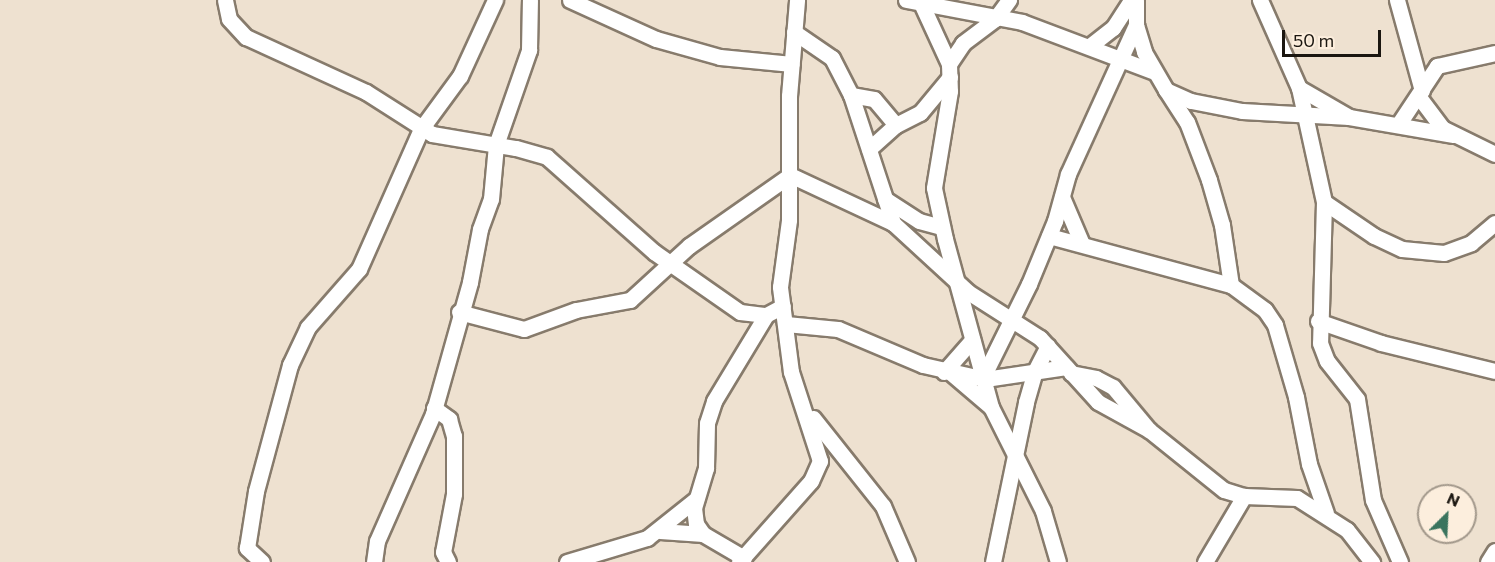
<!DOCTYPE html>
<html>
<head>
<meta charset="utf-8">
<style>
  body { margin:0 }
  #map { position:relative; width:1495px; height:562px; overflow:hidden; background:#eee1d0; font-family:Commissioner,sans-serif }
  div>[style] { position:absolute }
  .roads { filter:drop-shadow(2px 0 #877b6c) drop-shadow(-2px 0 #877b6c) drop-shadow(0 2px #877b6c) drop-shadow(0 -2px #877b6c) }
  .street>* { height:15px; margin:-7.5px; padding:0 7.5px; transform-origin:7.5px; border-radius:7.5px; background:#fff }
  span { translate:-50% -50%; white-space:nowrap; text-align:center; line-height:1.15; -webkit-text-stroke:6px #fceedd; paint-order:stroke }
  .north { position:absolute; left:1417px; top:484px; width:60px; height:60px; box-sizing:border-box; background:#fceedd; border:2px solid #a2988b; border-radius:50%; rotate:24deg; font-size:16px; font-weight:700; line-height:24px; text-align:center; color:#1a1610 }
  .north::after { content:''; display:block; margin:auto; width:21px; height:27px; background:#3a745e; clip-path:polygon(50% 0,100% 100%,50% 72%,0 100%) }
  .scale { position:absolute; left:1282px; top:30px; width:99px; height:27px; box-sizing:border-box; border:3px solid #1a1610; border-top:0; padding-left:8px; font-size:18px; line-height:21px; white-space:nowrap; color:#1a1610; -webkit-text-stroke:4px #fceedd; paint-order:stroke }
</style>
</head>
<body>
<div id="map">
  <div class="roads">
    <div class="street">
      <div style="left:225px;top:0;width:19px;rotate:78deg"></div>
      <div style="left:229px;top:19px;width:25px;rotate:47deg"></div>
      <div style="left:246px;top:37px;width:132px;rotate:24.6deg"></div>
      <div style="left:366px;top:92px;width:78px;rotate:32.5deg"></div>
      <div style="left:432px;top:134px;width:85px;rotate:9.5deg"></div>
      <div style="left:516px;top:148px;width:32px;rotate:16deg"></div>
      <div style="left:547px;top:157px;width:143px;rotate:41.6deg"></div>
      <div style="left:654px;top:252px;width:105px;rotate:34.9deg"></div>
      <div style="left:740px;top:312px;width:26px;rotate:7deg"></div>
      <div style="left:766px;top:315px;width:19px;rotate:-28deg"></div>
      <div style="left:570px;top:0;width:94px;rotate:24.4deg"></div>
      <div style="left:656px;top:39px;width:66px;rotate:15.7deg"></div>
      <div style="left:720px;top:57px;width:72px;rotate:5.6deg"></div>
      <div style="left:906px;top:0;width:118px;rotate:10.7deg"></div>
      <div style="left:1022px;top:22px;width:141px;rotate:20.7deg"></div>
      <div style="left:1136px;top:0;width:25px;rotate:90deg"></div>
      <div style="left:1136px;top:25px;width:28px;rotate:73deg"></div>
      <div style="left:1144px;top:52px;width:44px;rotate:59.9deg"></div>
      <div style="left:1166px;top:90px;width:27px;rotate:24deg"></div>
      <div style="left:1191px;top:101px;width:52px;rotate:11.1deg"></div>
      <div style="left:1242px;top:111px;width:107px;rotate:3.2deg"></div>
      <div style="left:1349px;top:117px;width:106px;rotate:9.8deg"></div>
      <div style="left:1260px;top:0;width:96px;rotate:66.1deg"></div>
      <div style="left:1299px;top:88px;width:117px;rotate:77.6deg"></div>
      <div style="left:1324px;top:202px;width:141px;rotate:91.6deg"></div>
      <div style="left:1320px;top:343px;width:19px;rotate:69deg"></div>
      <div style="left:1327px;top:361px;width:48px;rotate:51.7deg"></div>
      <div style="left:1357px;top:399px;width:102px;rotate:81deg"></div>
      <div style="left:1373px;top:500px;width:68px;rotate:66.5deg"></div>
      <div style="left:1397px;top:0;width:94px;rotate:74.6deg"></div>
      <div style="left:921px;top:3px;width:67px;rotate:65.3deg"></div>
      <div style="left:949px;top:64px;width:27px;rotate:88deg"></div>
      <div style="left:950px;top:91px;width:98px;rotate:99.4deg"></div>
      <div style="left:934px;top:188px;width:52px;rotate:77.8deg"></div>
      <div style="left:945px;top:239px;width:174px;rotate:74.7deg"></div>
      <div style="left:991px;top:407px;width:116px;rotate:63.4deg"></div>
      <div style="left:1043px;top:511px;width:53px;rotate:73.6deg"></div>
      <div style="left:794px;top:32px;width:46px;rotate:34.4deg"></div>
      <div style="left:832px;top:58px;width:42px;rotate:62.8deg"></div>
      <div style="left:851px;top:95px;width:135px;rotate:71.8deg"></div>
      <div style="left:1091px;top:45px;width:28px;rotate:-38deg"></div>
      <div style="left:1113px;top:28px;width:33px;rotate:-57deg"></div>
      <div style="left:949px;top:64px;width:25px;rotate:-56deg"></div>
      <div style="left:963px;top:43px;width:40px;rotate:-37deg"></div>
      <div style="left:995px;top:19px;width:24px;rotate:-54deg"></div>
      <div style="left:1299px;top:88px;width:58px;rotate:30.1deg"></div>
      <div style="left:1166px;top:90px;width:38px;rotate:57deg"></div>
      <div style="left:1187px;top:122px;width:62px;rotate:69.2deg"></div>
      <div style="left:1209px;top:180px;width:47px;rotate:73.9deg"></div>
      <div style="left:1222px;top:225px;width:61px;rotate:81.5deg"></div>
      <div style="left:851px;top:95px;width:23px;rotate:10deg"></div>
      <div style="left:874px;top:99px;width:34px;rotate:50deg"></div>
      <div style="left:1419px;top:97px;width:39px;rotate:53deg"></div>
      <div style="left:1442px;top:128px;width:59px;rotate:26.1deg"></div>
      <div style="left:1398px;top:125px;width:71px;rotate:-56.5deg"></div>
      <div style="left:1437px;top:66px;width:59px;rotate:-12.6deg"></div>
      <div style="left:869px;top:149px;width:36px;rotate:-42deg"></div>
      <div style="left:896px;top:125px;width:27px;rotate:-27deg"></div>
      <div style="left:920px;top:113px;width:47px;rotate:-50.2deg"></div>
      <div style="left:1062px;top:197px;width:51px;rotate:66.9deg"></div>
      <div style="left:885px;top:199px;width:40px;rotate:32.9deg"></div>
      <div style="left:919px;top:221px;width:24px;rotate:15deg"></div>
      <div style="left:1324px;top:202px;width:60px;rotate:34.2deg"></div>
      <div style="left:1374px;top:236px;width:31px;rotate:25deg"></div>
      <div style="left:1402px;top:249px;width:42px;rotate:5.4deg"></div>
      <div style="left:1444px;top:253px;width:29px;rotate:-20deg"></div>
      <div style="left:1471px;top:243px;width:31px;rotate:-40deg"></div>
      <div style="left:1049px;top:236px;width:188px;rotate:15.1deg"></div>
      <div style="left:1231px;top:285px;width:42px;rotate:36.3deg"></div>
      <div style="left:1265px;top:310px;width:18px;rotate:56deg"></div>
      <div style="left:1275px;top:325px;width:75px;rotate:73.7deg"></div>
      <div style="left:1296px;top:397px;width:68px;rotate:79deg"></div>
      <div style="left:1309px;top:464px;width:52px;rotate:70.9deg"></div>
      <div style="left:459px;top:312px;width:67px;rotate:14.7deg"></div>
      <div style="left:524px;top:329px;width:55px;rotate:-20.1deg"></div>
      <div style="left:576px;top:310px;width:55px;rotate:-10.5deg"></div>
      <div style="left:630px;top:300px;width:80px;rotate:-42.5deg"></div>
      <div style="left:689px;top:246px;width:123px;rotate:-35.1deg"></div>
      <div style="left:790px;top:175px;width:114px;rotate:25deg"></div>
      <div style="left:893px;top:223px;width:102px;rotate:42.6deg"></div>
      <div style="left:968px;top:292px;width:85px;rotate:32.6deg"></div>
      <div style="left:1040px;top:338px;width:86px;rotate:47.8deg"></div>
      <div style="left:1098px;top:402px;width:58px;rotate:28.8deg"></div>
      <div style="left:1149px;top:430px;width:96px;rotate:38.7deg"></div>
      <div style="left:1224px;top:490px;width:21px;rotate:17deg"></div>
      <div style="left:1244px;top:496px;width:53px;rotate:2.2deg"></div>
      <div style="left:1297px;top:498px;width:59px;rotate:32.6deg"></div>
      <div style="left:1347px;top:530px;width:41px;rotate:52deg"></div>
      <div style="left:1318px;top:321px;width:67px;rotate:19.2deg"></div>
      <div style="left:1381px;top:343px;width:117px;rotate:13.8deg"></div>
      <div style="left:786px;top:324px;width:52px;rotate:5.5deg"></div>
      <div style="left:838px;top:329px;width:92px;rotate:23deg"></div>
      <div style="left:923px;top:365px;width:64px;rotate:12.7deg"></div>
      <div style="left:985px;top:379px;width:82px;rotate:-8.4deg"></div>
      <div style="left:944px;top:372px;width:43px;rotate:-48.8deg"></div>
      <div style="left:951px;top:373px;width:52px;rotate:40.4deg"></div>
      <div style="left:1071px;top:373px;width:25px;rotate:11deg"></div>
      <div style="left:1096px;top:378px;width:19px;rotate:28deg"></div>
      <div style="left:1113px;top:387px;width:56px;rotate:50.1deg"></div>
      <div style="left:984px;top:375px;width:102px;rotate:-63.7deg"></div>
      <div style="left:1029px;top:284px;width:68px;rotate:-67.6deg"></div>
      <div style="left:1055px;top:221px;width:49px;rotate:-74.5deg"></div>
      <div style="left:1068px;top:174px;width:164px;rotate:-65.5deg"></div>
      <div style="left:434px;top:408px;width:19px;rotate:36deg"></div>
      <div style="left:449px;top:419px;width:18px;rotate:74deg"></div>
      <div style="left:454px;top:436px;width:58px;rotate:90deg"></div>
      <div style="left:454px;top:494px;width:59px;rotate:100.7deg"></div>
      <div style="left:443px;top:552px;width:11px;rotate:63deg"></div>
      <div style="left:813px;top:418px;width:112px;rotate:51.5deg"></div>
      <div style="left:883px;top:506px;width:61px;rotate:66.8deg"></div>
      <div style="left:660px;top:531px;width:43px;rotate:4deg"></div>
      <div style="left:744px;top:558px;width:48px;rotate:-149.7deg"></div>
      <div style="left:703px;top:534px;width:12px;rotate:-125deg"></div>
      <div style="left:696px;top:524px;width:16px;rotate:-97deg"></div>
      <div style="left:694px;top:508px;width:42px;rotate:-73.3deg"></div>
      <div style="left:706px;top:468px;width:45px;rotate:-88.7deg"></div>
      <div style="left:707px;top:423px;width:23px;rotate:-72deg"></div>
      <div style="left:714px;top:401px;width:100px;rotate:-58.8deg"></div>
      <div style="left:262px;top:562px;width:21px;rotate:-137deg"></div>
      <div style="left:247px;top:548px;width:58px;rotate:-81deg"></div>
      <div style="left:256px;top:491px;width:131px;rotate:-74.9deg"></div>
      <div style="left:290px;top:365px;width:42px;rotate:-64.7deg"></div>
      <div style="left:308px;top:327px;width:77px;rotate:-48.7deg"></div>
      <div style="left:359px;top:269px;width:153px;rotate:-66.1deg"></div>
      <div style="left:421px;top:129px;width:66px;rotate:-53.7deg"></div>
      <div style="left:460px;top:76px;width:84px;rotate:-65.3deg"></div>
      <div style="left:374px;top:562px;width:21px;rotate:-82deg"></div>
      <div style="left:377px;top:541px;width:139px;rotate:-66.2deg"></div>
      <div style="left:433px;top:414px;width:137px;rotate:-74.3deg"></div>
      <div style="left:470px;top:282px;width:54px;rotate:-79.3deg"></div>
      <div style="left:480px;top:229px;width:32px;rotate:-70deg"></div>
      <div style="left:491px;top:199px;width:54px;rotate:-84.7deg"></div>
      <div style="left:496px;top:145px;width:101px;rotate:-70.8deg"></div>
      <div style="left:529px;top:50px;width:50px;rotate:-88.9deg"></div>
      <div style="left:567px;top:562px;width:84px;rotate:-16.7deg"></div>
      <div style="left:647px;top:538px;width:63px;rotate:-38.5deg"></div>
      <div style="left:739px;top:562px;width:108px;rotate:-48.4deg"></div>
      <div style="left:811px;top:481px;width:22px;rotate:-66deg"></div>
      <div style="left:820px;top:461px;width:94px;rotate:-108deg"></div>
      <div style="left:791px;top:372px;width:86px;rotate:-97.4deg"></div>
      <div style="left:780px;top:287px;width:68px;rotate:-82.3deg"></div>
      <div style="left:789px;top:220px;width:124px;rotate:-90deg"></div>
      <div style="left:789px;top:96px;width:96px;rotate:-85.2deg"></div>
      <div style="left:993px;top:562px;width:163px;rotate:-78.3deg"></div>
      <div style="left:1026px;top:402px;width:32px;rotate:-74deg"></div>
      <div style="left:1035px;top:371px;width:28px;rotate:-63deg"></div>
      <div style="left:1205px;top:562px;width:77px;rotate:-59.4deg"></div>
      <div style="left:1488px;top:562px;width:13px;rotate:-58deg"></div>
    </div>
  </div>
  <div class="north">N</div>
  <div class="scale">50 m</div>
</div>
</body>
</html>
